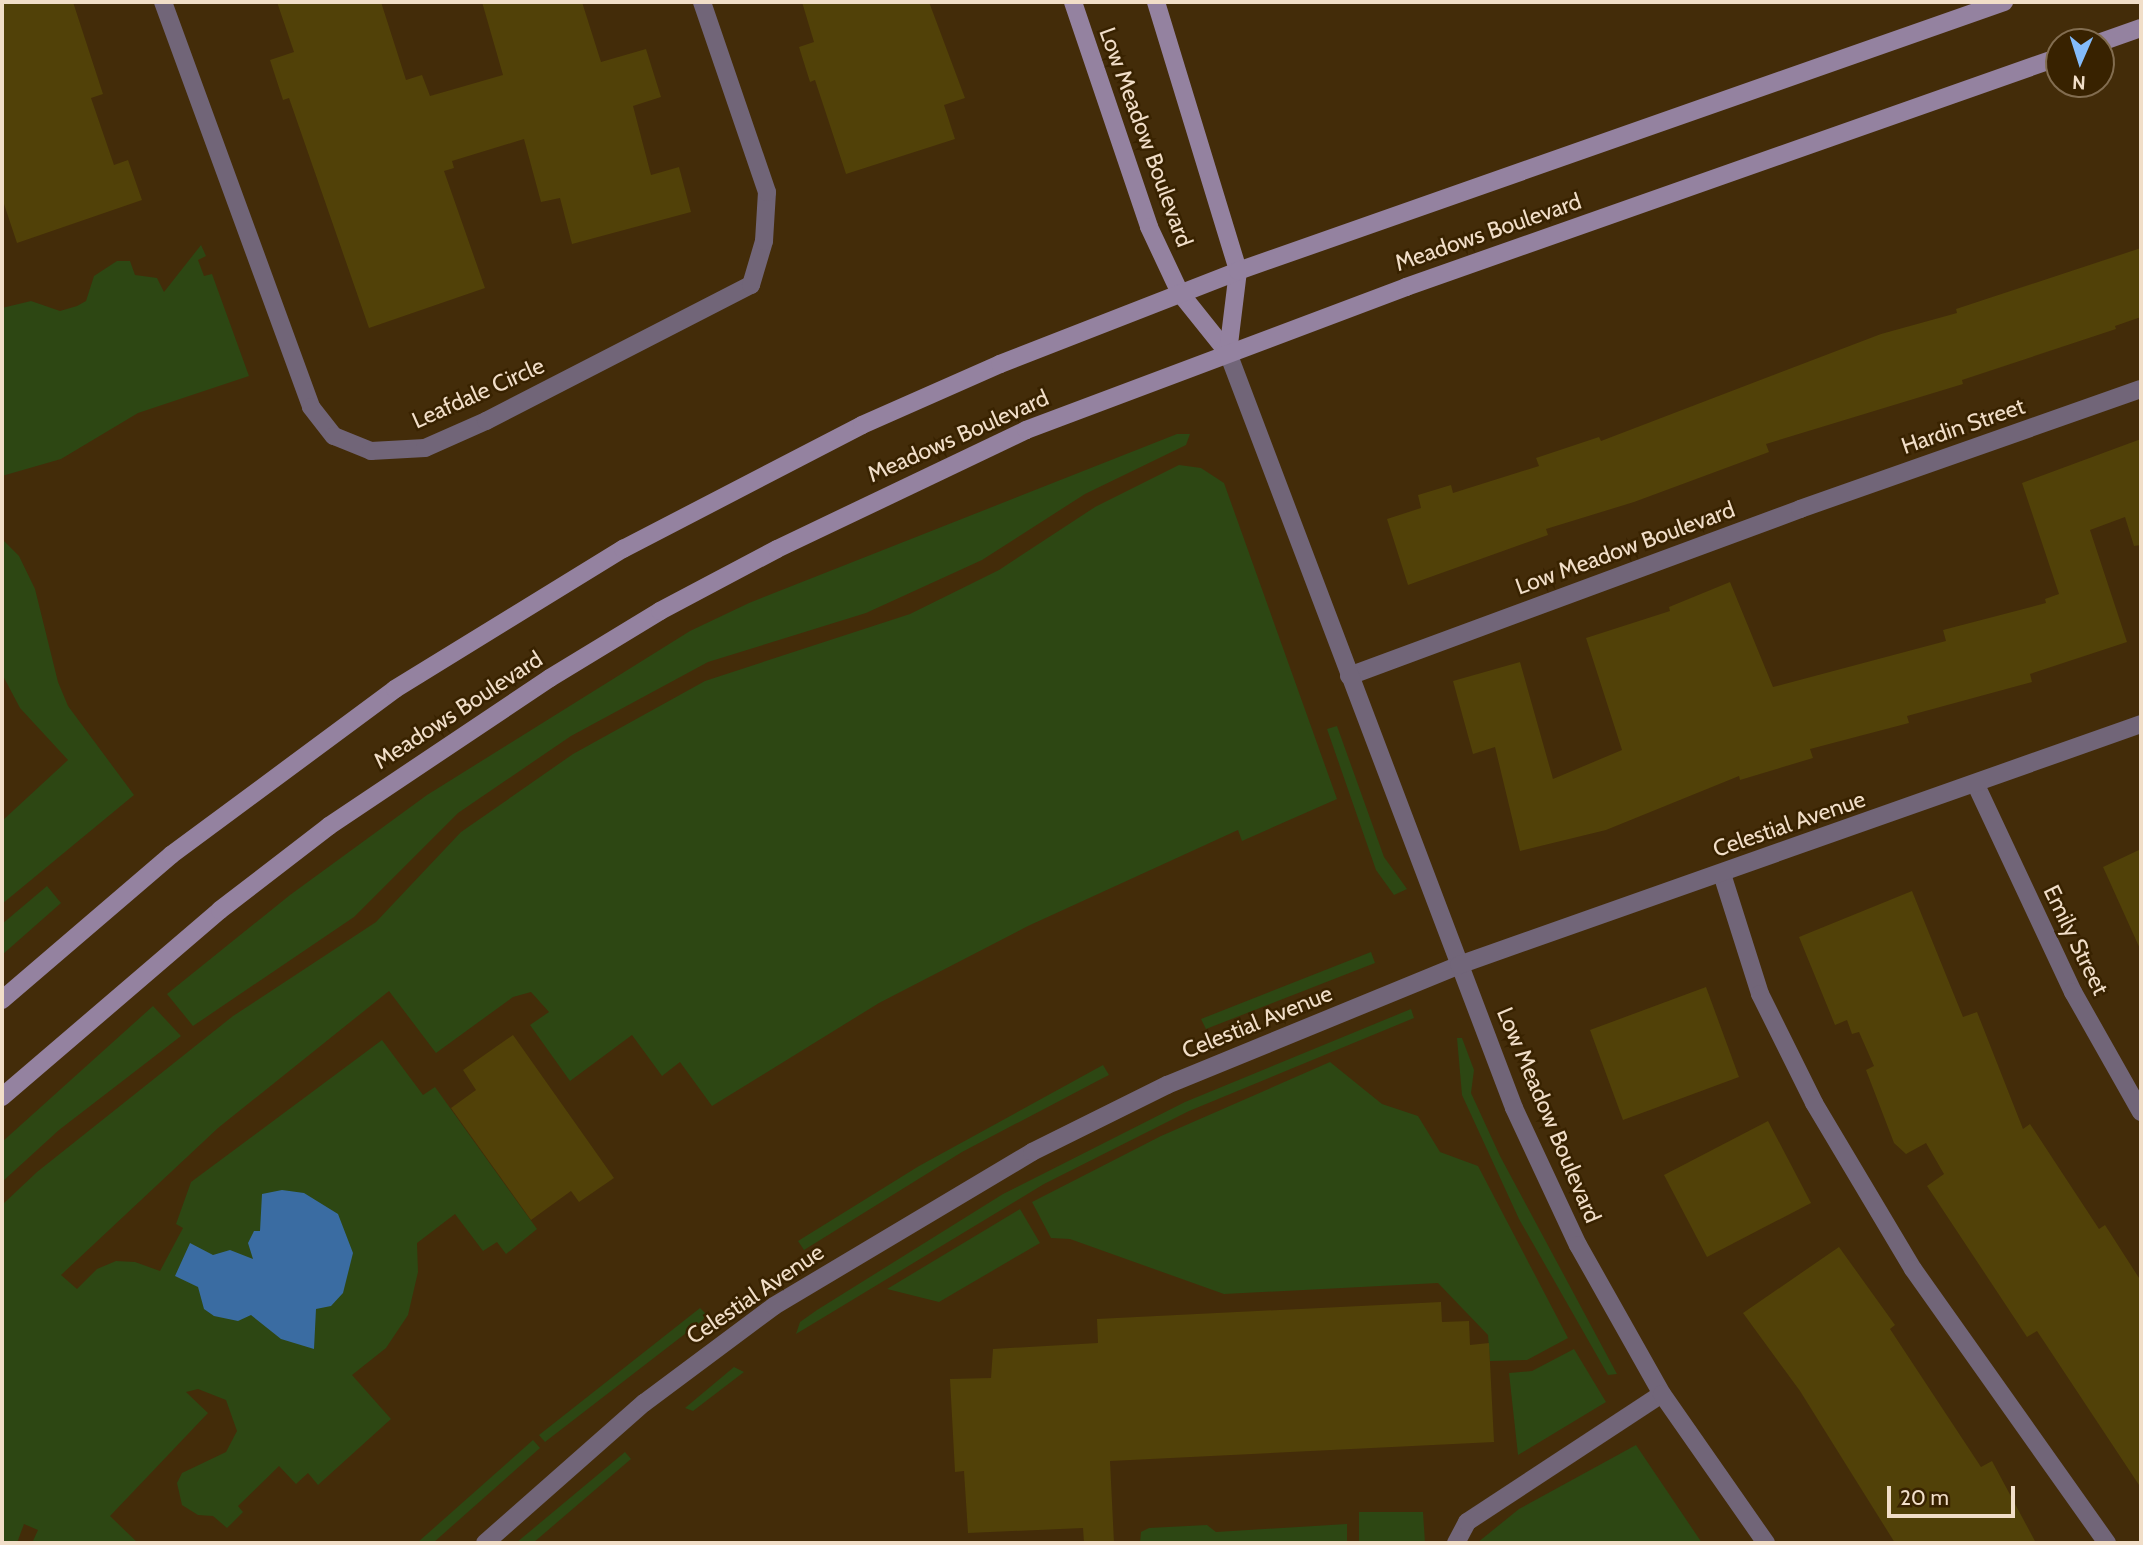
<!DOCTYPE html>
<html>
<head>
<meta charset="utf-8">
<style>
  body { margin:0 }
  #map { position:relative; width:2143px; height:1545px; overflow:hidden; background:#432c09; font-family:Cabin,sans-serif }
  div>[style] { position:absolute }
  .green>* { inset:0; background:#2d4713 }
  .water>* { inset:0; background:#3a6ca2 }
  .building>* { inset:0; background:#514108 }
  .lane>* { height:18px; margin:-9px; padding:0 9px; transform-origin:9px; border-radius:9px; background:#716578 }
  .street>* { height:18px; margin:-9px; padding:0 9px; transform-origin:9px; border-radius:9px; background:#716578 }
  .secondary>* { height:18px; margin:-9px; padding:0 9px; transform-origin:9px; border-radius:9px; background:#9482a0 }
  span { translate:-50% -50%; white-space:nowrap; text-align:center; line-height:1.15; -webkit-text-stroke:5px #382200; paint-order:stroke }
  .street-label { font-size:23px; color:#f1dec8 }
  .frame { position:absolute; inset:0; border:4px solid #f1dec8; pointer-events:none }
  .north { position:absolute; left:2045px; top:28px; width:70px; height:70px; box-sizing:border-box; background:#382200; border:2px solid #826d50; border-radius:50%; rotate:183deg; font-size:19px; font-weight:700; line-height:28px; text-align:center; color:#f1dec8 }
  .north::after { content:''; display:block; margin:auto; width:24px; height:32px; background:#84bcfb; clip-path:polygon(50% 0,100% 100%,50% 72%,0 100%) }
  .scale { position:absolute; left:1887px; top:1486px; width:128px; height:32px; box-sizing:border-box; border:4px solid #f1dec8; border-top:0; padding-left:9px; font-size:21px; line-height:24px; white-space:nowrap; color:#f1dec8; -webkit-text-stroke:5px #382200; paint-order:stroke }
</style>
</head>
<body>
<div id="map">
  <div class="green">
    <div style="clip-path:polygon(201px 245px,206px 256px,198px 260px,204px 276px,212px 274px,249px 376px,138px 413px,61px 459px,2px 476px,2px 308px,31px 301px,60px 311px,77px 306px,86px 301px,94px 276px,117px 261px,130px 261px,135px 275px,157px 278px,164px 292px)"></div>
    <div style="clip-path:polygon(1177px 434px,1190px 434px,1186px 445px,1085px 494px,982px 560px,866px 613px,708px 662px,571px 736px,458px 813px,354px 917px,193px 1026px,167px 994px,290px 895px,427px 795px,690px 631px,749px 603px)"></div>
    <div style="clip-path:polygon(1179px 465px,1201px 468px,1224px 483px,1337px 799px,1242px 841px,1238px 830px,1028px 926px,879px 1003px,712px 1106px,680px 1062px,662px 1076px,632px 1035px,570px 1081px,530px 1025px,549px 1012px,531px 992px,513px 997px,436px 1053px,389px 991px,218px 1128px,61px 1275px,77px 1289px,97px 1269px,116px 1261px,135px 1262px,160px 1271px,183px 1228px,176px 1224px,191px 1182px,382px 1040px,423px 1095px,435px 1087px,537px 1229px,506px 1254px,497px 1242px,483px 1251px,455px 1214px,417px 1243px,418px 1272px,408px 1315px,386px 1348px,352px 1375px,391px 1419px,318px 1485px,308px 1473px,296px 1484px,279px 1466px,238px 1506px,243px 1512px,227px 1528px,213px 1516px,198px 1515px,182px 1505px,177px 1483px,182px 1473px,226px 1452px,237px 1431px,226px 1400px,198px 1389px,186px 1392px,208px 1413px,110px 1516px,138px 1543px,32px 1543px,38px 1530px,24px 1524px,17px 1543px,2px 1543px,2px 1205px,37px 1172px,233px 1016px,376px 922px,461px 832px,573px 754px,705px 681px,910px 614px,999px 570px,1095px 507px)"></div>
    <div style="clip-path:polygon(2px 539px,19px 556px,35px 589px,58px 682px,68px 706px,134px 795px,2px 904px,2px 821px,68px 760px,20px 708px,2px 674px)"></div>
    <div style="clip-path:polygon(1337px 726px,1384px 857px,1407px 889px,1394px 895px,1376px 870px,1327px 729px)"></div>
    <div style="clip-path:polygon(47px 886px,61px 903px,2px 955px,2px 924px)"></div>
    <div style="clip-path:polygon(1371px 952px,1375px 963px,1206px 1029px,1201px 1019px)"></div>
    <div style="clip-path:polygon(153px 1006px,181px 1036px,59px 1130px,2px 1182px,2px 1142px)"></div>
    <div style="clip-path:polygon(1411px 1009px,1414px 1018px,1189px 1111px,1044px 1184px,796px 1334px,800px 1322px,817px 1310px,1003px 1194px,1185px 1102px)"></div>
    <div style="clip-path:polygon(1457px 1038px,1462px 1038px,1474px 1070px,1471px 1093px,1500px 1156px,1617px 1374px,1608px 1375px,1519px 1219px,1462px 1095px)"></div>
    <div style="clip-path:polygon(1330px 1062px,1382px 1104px,1418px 1116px,1440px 1152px,1478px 1166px,1568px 1338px,1527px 1360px,1490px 1361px,1488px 1335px,1438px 1283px,1224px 1294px,1070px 1239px,1051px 1238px,1032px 1202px,1161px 1136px)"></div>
    <div style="clip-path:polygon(1103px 1065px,1109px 1075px,1103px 1078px,962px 1152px,804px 1250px,798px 1241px,919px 1166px)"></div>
    <div style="clip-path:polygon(1020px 1209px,1040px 1243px,939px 1302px,887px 1289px)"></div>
    <div style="clip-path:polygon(700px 1308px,706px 1314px,703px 1320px,545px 1442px,539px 1435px)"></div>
    <div style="clip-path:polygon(1574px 1349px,1606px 1402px,1518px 1455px,1509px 1373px,1532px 1371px)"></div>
    <div style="clip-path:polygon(734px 1367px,744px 1372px,693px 1411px,685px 1408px)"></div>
    <div style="clip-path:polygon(533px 1440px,540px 1448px,433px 1543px,417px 1543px)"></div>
    <div style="clip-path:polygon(1636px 1445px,1702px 1543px,1477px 1543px,1519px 1509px)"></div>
    <div style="clip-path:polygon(625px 1452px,631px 1459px,533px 1543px,516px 1543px)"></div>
    <div style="clip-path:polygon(1359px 1512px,1423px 1512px,1425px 1543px,1359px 1543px)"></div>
    <div style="clip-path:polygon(1347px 1524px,1347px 1543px,1140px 1543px,1141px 1532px,1149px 1528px,1207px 1525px,1216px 1532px)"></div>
  </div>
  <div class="water">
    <div style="clip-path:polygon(282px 1190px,304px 1193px,338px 1214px,353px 1253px,343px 1293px,331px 1306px,316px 1309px,314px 1349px,281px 1339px,251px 1315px,238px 1321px,214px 1316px,204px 1309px,198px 1287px,175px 1276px,190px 1243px,213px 1255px,230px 1250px,253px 1259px,248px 1243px,254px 1231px,260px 1231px,262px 1194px)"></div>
  </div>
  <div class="building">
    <div style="clip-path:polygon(2px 2px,73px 2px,103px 94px,91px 98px,114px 165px,128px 160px,142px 200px,17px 243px,2px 198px)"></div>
    <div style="clip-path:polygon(277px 2px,381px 2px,406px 80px,422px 75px,430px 96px,503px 75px,482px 2px,582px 2px,601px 62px,646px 49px,661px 97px,633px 106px,651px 175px,679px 167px,691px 212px,572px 244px,560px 198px,541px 202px,524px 139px,452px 161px,454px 168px,444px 171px,485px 288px,369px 328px,289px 98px,283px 100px,270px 60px,294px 52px)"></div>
    <div style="clip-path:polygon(802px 2px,929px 2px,965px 98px,944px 105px,955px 139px,846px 174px,815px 80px,810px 82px,799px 47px,814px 42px)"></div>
    <div style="clip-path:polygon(2141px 248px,2141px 317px,2115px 326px,2116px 329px,1962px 380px,1963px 384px,1766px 444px,1769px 452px,1634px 502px,1546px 529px,1548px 535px,1408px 585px,1387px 519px,1421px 508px,1418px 495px,1451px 485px,1453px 493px,1539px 466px,1536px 458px,1599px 437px,1601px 441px,1881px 334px,1957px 313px,1956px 309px)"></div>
    <div style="clip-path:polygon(2141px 439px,2141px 545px,2134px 546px,2125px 517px,2090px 530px,2127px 642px,2030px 674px,2032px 682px,1907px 716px,1909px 723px,1810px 749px,1813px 758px,1740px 780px,1739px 776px,1606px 830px,1520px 851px,1495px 747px,1473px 754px,1453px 681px,1520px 662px,1553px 779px,1622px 750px,1586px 638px,1670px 611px,1669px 607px,1730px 582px,1773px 687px,1946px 641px,1943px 630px,2046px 603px,2045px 599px,2059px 594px,2022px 483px)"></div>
    <div style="clip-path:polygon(2141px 849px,2141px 951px,2103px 867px)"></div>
    <div style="clip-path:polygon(1912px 891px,1963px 1017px,1977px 1012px,2023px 1129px,2030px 1124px,2099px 1229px,2105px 1225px,2141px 1281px,2141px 1488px,2037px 1331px,2027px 1337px,1927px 1186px,1944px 1174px,1926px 1143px,1906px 1154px,1894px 1143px,1866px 1070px,1874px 1066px,1859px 1032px,1852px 1034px,1847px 1020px,1835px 1025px,1799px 937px)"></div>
    <div style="clip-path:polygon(1706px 987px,1739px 1077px,1623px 1120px,1590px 1030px)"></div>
    <div style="clip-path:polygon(513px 1035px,614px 1178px,579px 1202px,571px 1191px,531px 1220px,451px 1108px,476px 1090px,463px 1070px)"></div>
    <div style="clip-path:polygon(1768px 1121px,1811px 1203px,1707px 1257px,1664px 1175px)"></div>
    <div style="clip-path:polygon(1839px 1247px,1895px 1325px,1890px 1329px,1981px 1467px,1992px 1461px,2036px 1543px,1895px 1543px,1800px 1391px,1743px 1313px)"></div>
    <div style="clip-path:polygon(1441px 1302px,1442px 1322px,1469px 1321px,1470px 1345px,1489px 1343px,1494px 1442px,1110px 1461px,1114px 1543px,1084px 1543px,1083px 1528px,968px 1533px,964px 1471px,955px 1472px,950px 1379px,991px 1378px,993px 1349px,1098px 1343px,1097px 1319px)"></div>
  </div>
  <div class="lane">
    <div style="left:1349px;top:676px;width:481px;rotate:-20.3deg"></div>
    <div style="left:1800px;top:509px;width:361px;rotate:-19.4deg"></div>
    <div style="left:1722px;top:874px;width:126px;rotate:72.4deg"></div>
    <div style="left:1760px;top:994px;width:122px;rotate:63.6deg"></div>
    <div style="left:1814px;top:1103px;width:193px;rotate:59.2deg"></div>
    <div style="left:1913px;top:1269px;width:336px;rotate:54.7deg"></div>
    <div style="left:1456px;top:1543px;width:24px;rotate:-62deg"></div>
    <div style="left:1467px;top:1522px;width:233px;rotate:-33.3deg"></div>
  </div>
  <div class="street">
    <div style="left:163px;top:2px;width:431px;rotate:69.9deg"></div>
    <div style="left:311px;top:407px;width:37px;rotate:52deg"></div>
    <div style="left:334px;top:436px;width:40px;rotate:22deg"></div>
    <div style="left:371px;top:451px;width:54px;rotate:-3.2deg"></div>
    <div style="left:425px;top:448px;width:67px;rotate:-23.9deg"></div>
    <div style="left:486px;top:421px;width:298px;rotate:-27.2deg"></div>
    <div style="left:751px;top:285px;width:46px;rotate:-73.5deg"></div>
    <div style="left:764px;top:241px;width:49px;rotate:-86.5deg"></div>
    <div style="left:767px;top:192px;width:201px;rotate:-108.9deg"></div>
    <div style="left:1228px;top:353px;width:807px;rotate:69.25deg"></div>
    <div style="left:1514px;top:1108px;width:151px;rotate:65deg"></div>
    <div style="left:1578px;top:1245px;width:171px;rotate:60.6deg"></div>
    <div style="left:1662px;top:1394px;width:182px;rotate:55.1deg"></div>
    <div style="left:1976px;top:785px;width:229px;rotate:64.9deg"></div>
    <div style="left:2073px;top:992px;width:138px;rotate:60.5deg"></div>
    <div style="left:485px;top:1543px;width:212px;rotate:-41.4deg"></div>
    <div style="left:644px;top:1403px;width:162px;rotate:-36.7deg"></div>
    <div style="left:774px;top:1306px;width:300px;rotate:-30.8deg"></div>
    <div style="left:1032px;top:1152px;width:151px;rotate:-26.4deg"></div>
    <div style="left:1167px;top:1085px;width:316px;rotate:-22.3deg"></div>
    <div style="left:1459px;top:965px;width:723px;rotate:-19.46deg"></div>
  </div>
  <div class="secondary">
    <div style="left:1073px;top:2px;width:237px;rotate:71.3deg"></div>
    <div style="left:1149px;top:227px;width:73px;rotate:64.8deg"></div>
    <div style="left:1180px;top:293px;width:77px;rotate:51.3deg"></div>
    <div style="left:1156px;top:2px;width:281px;rotate:73deg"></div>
    <div style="left:1238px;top:271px;width:83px;rotate:97deg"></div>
    <div style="left:2101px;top:42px;width:42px;rotate:-19.3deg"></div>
    <div style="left:2px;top:1000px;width:223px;rotate:-40.6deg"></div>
    <div style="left:171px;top:855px;width:279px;rotate:-36.5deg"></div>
    <div style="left:395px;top:689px;width:268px;rotate:-31.6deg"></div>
    <div style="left:623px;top:549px;width:269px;rotate:-27.4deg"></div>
    <div style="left:862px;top:425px;width:151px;rotate:-23.8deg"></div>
    <div style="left:1000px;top:364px;width:256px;rotate:-21.3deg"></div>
    <div style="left:1238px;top:271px;width:812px;rotate:-19.35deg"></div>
    <div style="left:2px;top:1097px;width:287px;rotate:-40.6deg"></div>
    <div style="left:220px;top:910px;width:138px;rotate:-37.6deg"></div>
    <div style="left:329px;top:826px;width:266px;rotate:-33.8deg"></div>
    <div style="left:550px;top:678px;width:129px;rotate:-31.3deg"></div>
    <div style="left:660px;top:611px;width:132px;rotate:-27.9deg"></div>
    <div style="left:777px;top:549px;width:276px;rotate:-25.5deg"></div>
    <div style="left:1026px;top:430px;width:406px;rotate:-20.6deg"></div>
    <div style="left:1406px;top:287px;width:692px;rotate:-19.4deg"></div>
  </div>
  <div class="street-label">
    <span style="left:1146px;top:137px;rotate:70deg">Low Meadow Boulevard</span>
    <span style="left:1488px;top:232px;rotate:-19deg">Meadows Boulevard</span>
    <span style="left:478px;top:393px;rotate:-24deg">Leafdale Circle</span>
    <span style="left:1963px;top:426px;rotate:-19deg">Hardin Street</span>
    <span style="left:958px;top:436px;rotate:-24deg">Meadows Boulevard</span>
    <span style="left:1625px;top:548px;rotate:-20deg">Low Meadow Boulevard</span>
    <span style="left:458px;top:710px;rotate:-33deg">Meadows Boulevard</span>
    <span style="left:1789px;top:824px;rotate:-19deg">Celestial Avenue</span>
    <span style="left:2076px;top:940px;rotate:64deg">Emily Street</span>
    <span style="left:1257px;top:1022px;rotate:-22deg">Celestial Avenue</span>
    <span style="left:1549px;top:1115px;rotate:67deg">Low Meadow Boulevard</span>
    <span style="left:755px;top:1294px;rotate:-34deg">Celestial Avenue</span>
  </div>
  <div class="frame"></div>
  <div class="north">N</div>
  <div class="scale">20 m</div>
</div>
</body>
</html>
